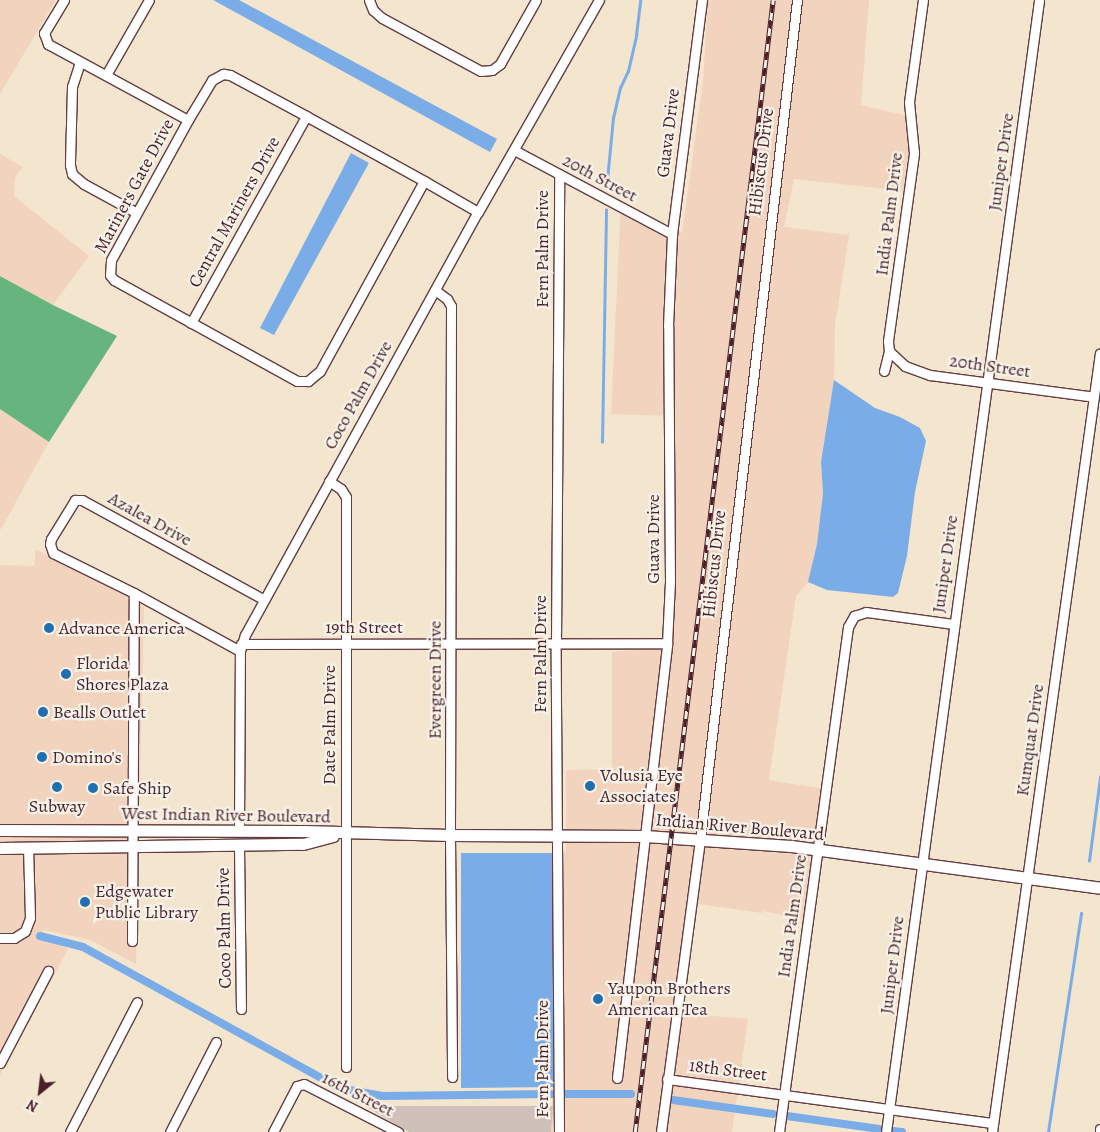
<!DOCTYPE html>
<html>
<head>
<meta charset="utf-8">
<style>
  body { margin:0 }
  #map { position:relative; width:1100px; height:1132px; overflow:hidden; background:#f4e5ce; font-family:Alegreya,serif }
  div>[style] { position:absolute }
  .built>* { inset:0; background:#f2d4be }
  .industrial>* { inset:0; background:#cfc0ba }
  .forest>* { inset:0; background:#66b57f }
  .water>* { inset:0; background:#7aade7 }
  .stream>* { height:2.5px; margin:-1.25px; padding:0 1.25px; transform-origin:1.25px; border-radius:1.25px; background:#7aade7 }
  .canal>* { height:8px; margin:-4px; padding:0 4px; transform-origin:4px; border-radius:4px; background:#7aade7 }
  .roads { filter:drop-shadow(1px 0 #643d43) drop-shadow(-1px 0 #643d43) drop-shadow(0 1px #643d43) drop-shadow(0 -1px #643d43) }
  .street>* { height:9px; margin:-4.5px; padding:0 4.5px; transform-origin:4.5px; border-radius:4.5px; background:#fff }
  .secondary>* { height:11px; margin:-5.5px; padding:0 5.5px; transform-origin:5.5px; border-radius:5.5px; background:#fff }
  .rail>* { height:4.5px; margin-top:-2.25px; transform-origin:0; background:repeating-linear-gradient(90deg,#f7f3e8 0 8px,#4a1f2b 0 16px); box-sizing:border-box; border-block:1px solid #4a1f2b }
  .dots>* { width:14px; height:14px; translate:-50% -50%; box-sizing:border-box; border:2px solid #f7f3e8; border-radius:50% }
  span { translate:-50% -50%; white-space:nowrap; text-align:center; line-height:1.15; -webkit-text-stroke:4.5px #f7f3e8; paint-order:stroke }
  .street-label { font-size:18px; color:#4a1f2b }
  .poi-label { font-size:18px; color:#4a1f2b }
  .left { translate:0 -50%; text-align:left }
  .north { position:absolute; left:15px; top:1067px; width:50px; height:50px; -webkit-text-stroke:4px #f7f3e8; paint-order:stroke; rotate:209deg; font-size:14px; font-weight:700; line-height:20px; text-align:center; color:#4a1f2b }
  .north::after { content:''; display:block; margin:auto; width:18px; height:22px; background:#4a1f2b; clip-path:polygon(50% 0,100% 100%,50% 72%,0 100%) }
</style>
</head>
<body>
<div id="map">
  <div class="built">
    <div style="clip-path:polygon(0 0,56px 0,0 94px)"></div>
    <div style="clip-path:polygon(708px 0,869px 0,861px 105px,916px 118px,904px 191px,794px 179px,784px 227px,849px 235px,835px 326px,834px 393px,821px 462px,823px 493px,817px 544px,809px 581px,796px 596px,769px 780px,831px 790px,824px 846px,566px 831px,566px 770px,612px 769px,612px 652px,672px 647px,670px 416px,611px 414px,621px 202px,682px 233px,703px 81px)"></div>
    <div style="clip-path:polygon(0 154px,23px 167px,15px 178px,14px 196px,89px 256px,53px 305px,0 276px)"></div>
    <div style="clip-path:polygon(0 409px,49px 442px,1px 529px,0 529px)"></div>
    <div style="clip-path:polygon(36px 550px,107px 584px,144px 607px,139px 827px,0 826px,0 565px,34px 566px)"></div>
    <div style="clip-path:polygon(0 835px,139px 835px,139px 843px,0 844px)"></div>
    <div style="clip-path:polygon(566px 840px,645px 841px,822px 855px,814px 922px,763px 911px,762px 913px,691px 903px,679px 1013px,748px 1019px,732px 1132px,551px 1132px,553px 1087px,553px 853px,566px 852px)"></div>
    <div style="clip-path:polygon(0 852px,139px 852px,136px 964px,90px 940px,44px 930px,42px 937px,68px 949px,0 1075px)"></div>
  </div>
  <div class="industrial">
    <div style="clip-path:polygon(365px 1106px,553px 1106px,551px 1132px,409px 1132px)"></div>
  </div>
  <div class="forest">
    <div style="clip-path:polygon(0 276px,53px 305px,117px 336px,49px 442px,0 409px)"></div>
  </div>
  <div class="water">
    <div style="clip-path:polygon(213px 0,239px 0,497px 139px,490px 152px)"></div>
    <div style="clip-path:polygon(351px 153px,369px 163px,274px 335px,260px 328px)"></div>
    <div style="clip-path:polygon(834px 380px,875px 408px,900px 417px,920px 428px,926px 441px,915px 492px,907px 556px,898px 593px,893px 597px,827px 590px,808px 582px,817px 544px,823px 493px,821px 462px)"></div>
    <div style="clip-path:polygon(461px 853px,553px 853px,553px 1087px,461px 1088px)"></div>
  </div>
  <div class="stream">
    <div style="left:607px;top:180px;width:62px;rotate:-84.5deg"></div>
    <div style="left:613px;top:118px;width:31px;rotate:-77deg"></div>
    <div style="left:620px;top:88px;width:19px;rotate:-65deg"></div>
    <div style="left:628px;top:71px;width:37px;rotate:-77deg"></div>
    <div style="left:636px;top:35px;width:35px;rotate:-83deg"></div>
    <div style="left:602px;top:442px;width:232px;rotate:-89deg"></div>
    <div style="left:1089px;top:861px;width:85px;rotate:-82.5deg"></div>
    <div style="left:1048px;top:1132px;width:221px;rotate:-81.4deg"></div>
  </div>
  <div class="canal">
    <div style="left:40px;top:936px;width:44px;rotate:14.3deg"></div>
    <div style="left:83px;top:947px;width:292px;rotate:28.8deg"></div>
    <div style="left:339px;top:1088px;width:44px;rotate:10.5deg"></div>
    <div style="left:382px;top:1096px;width:169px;rotate:-0.7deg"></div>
    <div style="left:565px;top:1094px;width:66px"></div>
    <div style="left:673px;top:1100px;width:101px;rotate:8deg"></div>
    <div style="left:787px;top:1116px;width:93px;rotate:8deg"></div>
    <div style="left:893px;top:1131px;width:9px;rotate:6deg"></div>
  </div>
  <div class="roads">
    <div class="street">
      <div style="left:64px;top:0;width:39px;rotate:121deg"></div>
      <div style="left:44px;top:33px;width:12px;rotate:70deg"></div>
      <div style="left:48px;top:44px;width:159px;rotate:28.5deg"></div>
      <div style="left:369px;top:0;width:11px;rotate:68deg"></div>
      <div style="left:373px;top:10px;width:12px;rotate:42deg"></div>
      <div style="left:382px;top:18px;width:112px;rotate:28.2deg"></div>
      <div style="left:481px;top:71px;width:11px;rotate:-5deg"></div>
      <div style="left:492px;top:70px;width:10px;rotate:-37deg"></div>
      <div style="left:500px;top:64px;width:73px;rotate:-60.6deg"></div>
      <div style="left:80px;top:62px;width:25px;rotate:108deg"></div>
      <div style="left:72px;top:86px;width:79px;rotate:91.5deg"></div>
      <div style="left:70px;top:165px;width:9px;rotate:77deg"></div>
      <div style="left:72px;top:174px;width:16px;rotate:40deg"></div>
      <div style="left:84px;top:184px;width:60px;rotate:28.7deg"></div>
      <div style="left:106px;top:75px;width:86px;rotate:-60.2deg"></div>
      <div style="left:514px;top:150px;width:179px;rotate:28deg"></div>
      <div style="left:424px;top:181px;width:217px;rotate:118.7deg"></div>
      <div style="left:320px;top:371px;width:16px;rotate:140deg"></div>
      <div style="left:308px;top:381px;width:11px;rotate:180deg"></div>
      <div style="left:297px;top:381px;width:209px;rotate:-151.1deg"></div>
      <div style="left:114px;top:280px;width:6px;rotate:-129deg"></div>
      <div style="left:110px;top:275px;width:15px;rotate:-86deg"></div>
      <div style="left:111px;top:260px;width:160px;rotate:-61.2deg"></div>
      <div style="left:188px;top:120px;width:47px;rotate:-59deg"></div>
      <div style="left:212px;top:80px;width:13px;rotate:-29deg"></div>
      <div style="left:223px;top:74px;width:7px;rotate:8deg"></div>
      <div style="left:230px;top:75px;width:86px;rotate:28.3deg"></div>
      <div style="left:306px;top:116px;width:135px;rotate:28.8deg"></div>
      <div style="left:424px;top:181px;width:62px;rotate:29.9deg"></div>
      <div style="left:435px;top:290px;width:15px;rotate:37deg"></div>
      <div style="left:447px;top:299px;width:8px;rotate:60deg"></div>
      <div style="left:451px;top:306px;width:529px;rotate:90.11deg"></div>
      <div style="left:450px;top:835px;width:242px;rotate:89.5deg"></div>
      <div style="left:191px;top:323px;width:237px;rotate:-60.9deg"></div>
      <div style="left:889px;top:351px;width:22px;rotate:43deg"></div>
      <div style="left:905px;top:366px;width:27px;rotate:20deg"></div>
      <div style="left:930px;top:375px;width:165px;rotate:7.6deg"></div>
      <div style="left:884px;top:371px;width:21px;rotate:-76deg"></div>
      <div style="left:889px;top:351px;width:10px;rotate:-96deg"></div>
      <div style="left:888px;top:341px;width:190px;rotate:-82.1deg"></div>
      <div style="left:914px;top:153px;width:51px;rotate:-95.6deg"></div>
      <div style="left:909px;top:102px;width:103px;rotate:-82.2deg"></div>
      <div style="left:329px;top:481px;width:14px;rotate:34deg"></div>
      <div style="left:341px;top:489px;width:9px;rotate:58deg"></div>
      <div style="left:346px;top:497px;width:570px;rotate:90deg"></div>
      <div style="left:241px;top:644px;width:426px;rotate:-0.1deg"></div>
      <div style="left:240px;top:651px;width:121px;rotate:-151.3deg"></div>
      <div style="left:134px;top:593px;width:90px;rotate:-153.7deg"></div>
      <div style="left:53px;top:553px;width:9px;rotate:-108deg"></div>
      <div style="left:50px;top:544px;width:5px;rotate:-79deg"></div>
      <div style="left:51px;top:539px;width:46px;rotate:-58.4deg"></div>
      <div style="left:75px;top:500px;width:7px"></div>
      <div style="left:82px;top:500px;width:206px;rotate:28.7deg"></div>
      <div style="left:239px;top:831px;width:180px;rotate:-89.7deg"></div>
      <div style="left:240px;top:651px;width:17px;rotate:-73deg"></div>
      <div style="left:245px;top:635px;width:483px;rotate:-61.2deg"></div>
      <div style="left:478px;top:212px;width:244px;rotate:-60.3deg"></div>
      <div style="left:239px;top:846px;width:163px;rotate:89.3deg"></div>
      <div style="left:0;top:938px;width:14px"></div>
      <div style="left:14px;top:938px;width:13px;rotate:-32deg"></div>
      <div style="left:25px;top:931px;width:14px;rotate:-69deg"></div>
      <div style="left:30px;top:918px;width:70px;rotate:-91.6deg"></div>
      <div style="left:132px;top:941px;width:348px;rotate:-89.7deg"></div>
      <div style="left:0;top:1063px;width:104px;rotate:-62.4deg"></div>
      <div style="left:617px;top:1078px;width:438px;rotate:-83.4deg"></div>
      <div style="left:667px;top:643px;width:62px;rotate:-87.2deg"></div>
      <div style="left:670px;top:581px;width:255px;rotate:-90.4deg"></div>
      <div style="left:668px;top:326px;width:92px;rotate:-87.5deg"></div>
      <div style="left:672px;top:234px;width:236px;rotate:-82.7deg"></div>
      <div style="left:667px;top:1079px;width:329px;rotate:7.7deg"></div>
      <div style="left:70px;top:1132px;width:146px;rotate:-62.7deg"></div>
      <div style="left:170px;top:1132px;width:101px;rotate:-62.9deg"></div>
      <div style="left:273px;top:1132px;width:52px;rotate:-62.4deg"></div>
      <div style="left:297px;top:1086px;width:7px;rotate:-16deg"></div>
      <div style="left:304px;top:1084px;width:106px;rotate:27.1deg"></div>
      <div style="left:559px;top:1132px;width:489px;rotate:-90.4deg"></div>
      <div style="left:556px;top:643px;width:468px;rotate:-89.6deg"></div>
      <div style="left:661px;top:1132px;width:295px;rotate:-82.4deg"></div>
      <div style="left:700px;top:840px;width:846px;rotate:-83.41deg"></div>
      <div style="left:779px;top:1132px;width:510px;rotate:-82.22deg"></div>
      <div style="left:848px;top:627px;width:13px;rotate:-61deg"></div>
      <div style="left:854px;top:616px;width:13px;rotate:-18deg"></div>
      <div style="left:866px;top:612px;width:89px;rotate:7.8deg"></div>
      <div style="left:886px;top:1132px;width:1142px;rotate:-82.3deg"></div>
      <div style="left:992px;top:1132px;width:786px;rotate:-82.11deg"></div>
      <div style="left:1100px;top:1132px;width:3px;rotate:-90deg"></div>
    </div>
    <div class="secondary">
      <div style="left:0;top:830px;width:304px;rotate:0.2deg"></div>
      <div style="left:304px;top:831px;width:146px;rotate:1.6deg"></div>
      <div style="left:450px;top:835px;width:195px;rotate:0.3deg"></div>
      <div style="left:645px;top:836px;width:146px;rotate:3.9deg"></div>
      <div style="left:791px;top:846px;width:312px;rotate:7.7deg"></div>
      <div style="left:0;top:848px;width:303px;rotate:-0.8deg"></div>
      <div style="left:303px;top:844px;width:31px;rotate:-15deg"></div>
    </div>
  </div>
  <div class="rail">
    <div style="left:635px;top:1132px;width:1140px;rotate:-83.05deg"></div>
  </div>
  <div class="dots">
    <div style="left:49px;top:628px;background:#1f6fb2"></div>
    <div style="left:66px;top:674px;background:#1f6fb2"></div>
    <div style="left:43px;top:712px;background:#1f6fb2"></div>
    <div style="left:42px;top:757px;background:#1f6fb2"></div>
    <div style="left:590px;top:786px;background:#1f6fb2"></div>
    <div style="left:57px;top:787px;background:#1f6fb2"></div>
    <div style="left:93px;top:788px;background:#1f6fb2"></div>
    <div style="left:85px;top:902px;background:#1f6fb2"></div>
    <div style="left:598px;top:999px;background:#1f6fb2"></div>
  </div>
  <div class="street-label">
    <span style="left:668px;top:133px;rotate:-83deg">Guava Drive</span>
    <span style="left:761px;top:162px;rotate:-83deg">Hibiscus Drive</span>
    <span style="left:1001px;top:162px;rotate:-82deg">Juniper Drive</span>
    <span style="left:600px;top:178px;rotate:28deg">20th Street</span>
    <span style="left:134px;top:186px;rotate:-62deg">Mariners Gate Drive</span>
    <span style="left:234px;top:212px;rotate:-61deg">Central Mariners Drive</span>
    <span style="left:889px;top:214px;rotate:-83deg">India Palm Drive</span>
    <span style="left:542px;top:249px;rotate:-90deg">Fern Palm Drive</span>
    <span style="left:990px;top:366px;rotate:8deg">20th Street</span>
    <span style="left:358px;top:395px;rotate:-61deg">Coco Palm Drive</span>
    <span style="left:150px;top:519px;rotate:29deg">Azalea Drive</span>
    <span style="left:653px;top:539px;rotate:-90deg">Guava Drive</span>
    <span style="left:714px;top:564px;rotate:-84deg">Hibiscus Drive</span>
    <span style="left:945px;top:564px;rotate:-82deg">Juniper Drive</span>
    <span style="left:364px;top:627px">19th Street</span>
    <span style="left:540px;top:654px;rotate:-90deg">Fern Palm Drive</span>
    <span style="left:435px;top:680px;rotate:-90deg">Evergreen Drive</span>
    <span style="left:329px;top:725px;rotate:-90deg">Date Palm Drive</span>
    <span style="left:1030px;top:740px;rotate:-82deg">Kumquat Drive</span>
    <span style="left:226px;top:815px;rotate:1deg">West Indian River Boulevard</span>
    <span style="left:740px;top:827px;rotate:5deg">Indian River Boulevard</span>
    <span style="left:792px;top:916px;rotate:-82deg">India Palm Drive</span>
    <span style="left:224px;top:928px;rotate:-91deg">Coco Palm Drive</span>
    <span style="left:892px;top:965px;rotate:-83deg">Juniper Drive</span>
    <span style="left:542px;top:1059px;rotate:-90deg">Fern Palm Drive</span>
    <span style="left:728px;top:1070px;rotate:7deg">18th Street</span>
    <span style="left:358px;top:1094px;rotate:27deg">16th Street</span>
  </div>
  <div class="poi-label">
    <span class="left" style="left:59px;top:628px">Advance America</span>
    <span class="left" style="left:76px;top:674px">Florida<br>Shores Plaza</span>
    <span class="left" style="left:53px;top:712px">Bealls Outlet</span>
    <span class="left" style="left:52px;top:757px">Domino's</span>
    <span class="left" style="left:600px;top:786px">Volusia Eye<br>Associates</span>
    <span class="left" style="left:103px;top:788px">Safe Ship</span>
    <span style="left:57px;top:806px">Subway</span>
    <span class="left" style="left:95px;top:902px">Edgewater<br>Public Library</span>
    <span class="left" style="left:608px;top:999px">Yaupon Brothers<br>American Tea</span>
  </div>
  <div class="north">N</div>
</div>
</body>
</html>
